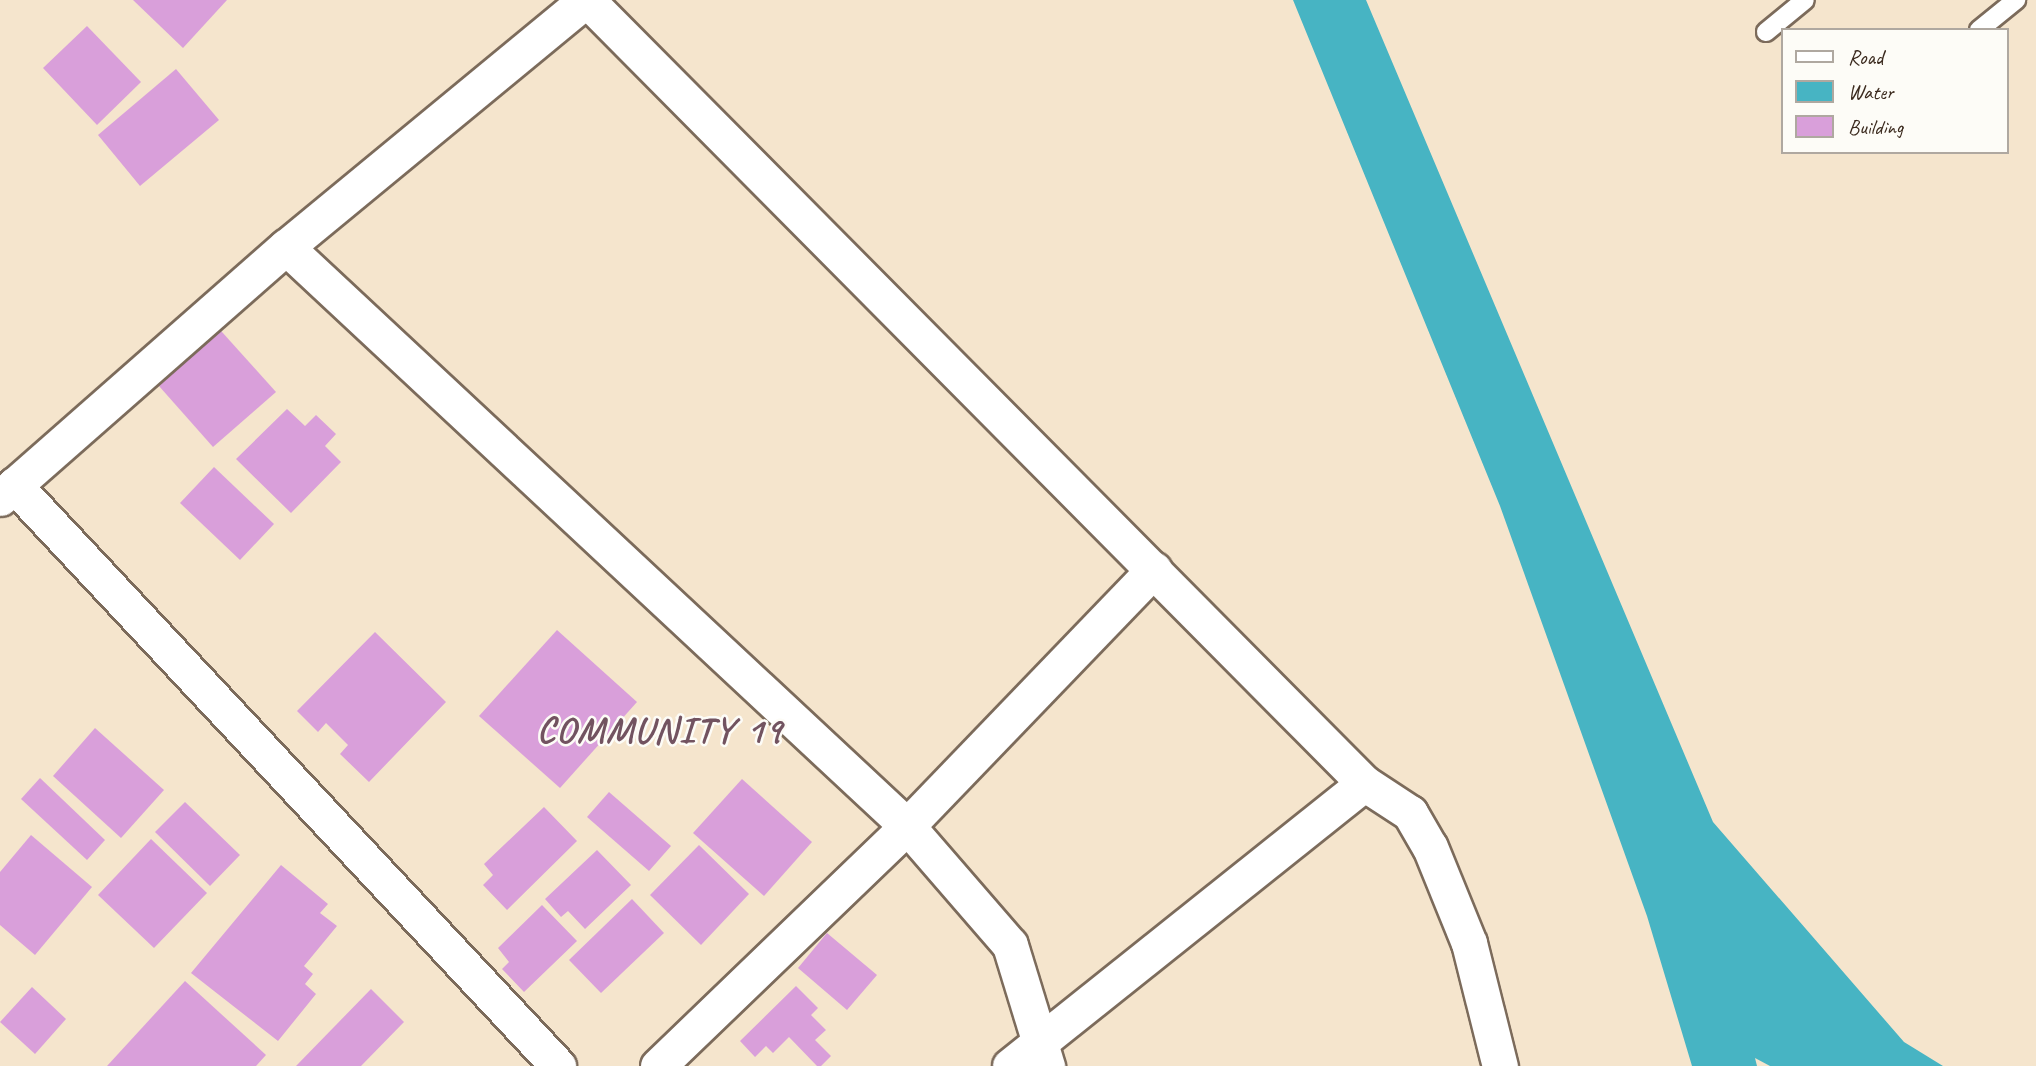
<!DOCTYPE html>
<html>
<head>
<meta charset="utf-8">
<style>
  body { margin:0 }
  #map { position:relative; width:2036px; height:1066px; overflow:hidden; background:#f5e5cd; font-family:Caveat,sans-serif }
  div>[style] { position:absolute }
  .water>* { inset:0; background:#47b4c3 }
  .building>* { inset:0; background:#d99fda }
  .roads { filter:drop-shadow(2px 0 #7c6b5b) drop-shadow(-2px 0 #7c6b5b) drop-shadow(0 2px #7c6b5b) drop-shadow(0 -2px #7c6b5b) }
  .lane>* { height:18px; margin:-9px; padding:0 9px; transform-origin:9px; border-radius:9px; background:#fff }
  .street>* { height:35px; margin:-17.5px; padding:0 17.5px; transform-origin:17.5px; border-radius:17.5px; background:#fff }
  span { translate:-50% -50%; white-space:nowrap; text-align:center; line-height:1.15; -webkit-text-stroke:5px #fdfcf7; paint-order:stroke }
  .district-label { font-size:37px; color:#725360; font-weight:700; letter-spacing:2px }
  .legend { position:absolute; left:1781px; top:28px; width:228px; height:126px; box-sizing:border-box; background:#fdfcf7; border:2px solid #afa8a0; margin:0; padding:9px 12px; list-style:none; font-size:21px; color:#3b2a1e }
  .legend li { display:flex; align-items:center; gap:14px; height:35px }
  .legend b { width:35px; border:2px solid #afa8a0 }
</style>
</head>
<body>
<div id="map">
  <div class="water">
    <div style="clip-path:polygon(1293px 0,1366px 0,1713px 822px,1904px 1042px,1943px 1066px,1770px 1066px,1755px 1058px,1757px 1066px,1692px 1066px,1647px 916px,1500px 506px)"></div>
  </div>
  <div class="building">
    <div style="clip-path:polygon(133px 0,227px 0,183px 48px)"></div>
    <div style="clip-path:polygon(87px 26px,141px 82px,97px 125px,43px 68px)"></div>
    <div style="clip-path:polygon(176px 69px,219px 120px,140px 186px,98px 135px)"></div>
    <div style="clip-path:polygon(213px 322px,276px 392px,213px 447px,151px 377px)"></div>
    <div style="clip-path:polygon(287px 409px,305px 426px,316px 415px,336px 434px,325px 446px,341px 462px,291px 513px,236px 459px)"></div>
    <div style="clip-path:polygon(214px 467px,274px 524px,240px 560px,180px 503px)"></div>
    <div style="clip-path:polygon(557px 630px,637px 702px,560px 788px,479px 716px)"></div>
    <div style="clip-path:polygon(375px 632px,446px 702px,369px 782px,340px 754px,348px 745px,326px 723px,318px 732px,297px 711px)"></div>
    <div style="clip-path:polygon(95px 728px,164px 790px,121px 838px,53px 776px)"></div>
    <div style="clip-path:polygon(40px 778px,105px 840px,87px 860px,21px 799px)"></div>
    <div style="clip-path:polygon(742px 779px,812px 842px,764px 896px,693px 833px)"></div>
    <div style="clip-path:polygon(609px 792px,671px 846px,649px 871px,587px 817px)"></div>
    <div style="clip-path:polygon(185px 802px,240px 855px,210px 886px,155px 832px)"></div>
    <div style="clip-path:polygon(544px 807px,577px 841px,507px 910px,483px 885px,493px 875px,484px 864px)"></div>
    <div style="clip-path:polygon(31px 835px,92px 887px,35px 955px,0 925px,0 872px)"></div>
    <div style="clip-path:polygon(151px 839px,207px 893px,154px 948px,98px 895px)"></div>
    <div style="clip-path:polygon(699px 845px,749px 894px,701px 945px,650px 895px)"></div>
    <div style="clip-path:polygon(597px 850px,631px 885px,585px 929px,568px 911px,561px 917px,545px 899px)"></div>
    <div style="clip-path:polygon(281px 865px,328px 904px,320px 913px,337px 926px,304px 966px,313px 974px,305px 984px,316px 994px,278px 1041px,191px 973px)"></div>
    <div style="clip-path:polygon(632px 899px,664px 933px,601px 993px,569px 960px)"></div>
    <div style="clip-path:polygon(542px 905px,577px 941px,524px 992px,502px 969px,509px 962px,498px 948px)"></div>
    <div style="clip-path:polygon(827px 933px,877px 975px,847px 1010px,798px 968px)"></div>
    <div style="clip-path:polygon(185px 981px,266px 1055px,256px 1066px,107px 1066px)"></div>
    <div style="clip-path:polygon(796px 986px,818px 1008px,811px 1015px,826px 1030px,815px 1040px,831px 1056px,821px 1066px,817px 1066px,789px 1037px,773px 1053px,766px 1046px,755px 1057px,740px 1041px)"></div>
    <div style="clip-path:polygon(32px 987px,66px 1019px,35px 1054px,0 1022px)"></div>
    <div style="clip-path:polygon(371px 989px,404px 1022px,361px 1066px,296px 1066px)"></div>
  </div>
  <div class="roads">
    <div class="lane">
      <div style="left:1979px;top:30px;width:48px;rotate:-39deg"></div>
      <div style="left:1766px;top:32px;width:50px;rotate:-39.4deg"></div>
    </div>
    <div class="street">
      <div style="left:587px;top:0;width:1103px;rotate:45.22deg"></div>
      <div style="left:1364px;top:783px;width:55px;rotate:33.1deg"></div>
      <div style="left:1410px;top:813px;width:39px;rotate:60deg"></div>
      <div style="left:1430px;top:847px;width:104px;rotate:67.9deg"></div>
      <div style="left:1469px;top:943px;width:127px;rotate:75.9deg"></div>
      <div style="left:286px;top:247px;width:849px;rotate:43deg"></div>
      <div style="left:907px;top:826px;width:157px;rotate:49.1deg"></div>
      <div style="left:1010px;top:945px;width:127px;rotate:73deg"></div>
      <div style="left:14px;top:485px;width:796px;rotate:46.88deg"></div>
      <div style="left:0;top:498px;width:381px;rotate:-41.3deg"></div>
      <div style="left:286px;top:247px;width:389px;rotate:-39.5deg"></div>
      <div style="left:658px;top:1066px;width:346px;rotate:-43.9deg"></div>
      <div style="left:907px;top:826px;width:356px;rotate:-46.1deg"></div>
      <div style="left:1010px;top:1066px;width:453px;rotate:-38.6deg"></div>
    </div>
  </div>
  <div class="district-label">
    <span style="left:660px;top:730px">COMMUNITY 19</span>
  </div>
  <ul class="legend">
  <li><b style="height:9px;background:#fff"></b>Road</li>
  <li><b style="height:19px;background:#47b4c3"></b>Water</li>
  <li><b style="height:19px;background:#d99fda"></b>Building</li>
  </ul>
</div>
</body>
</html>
